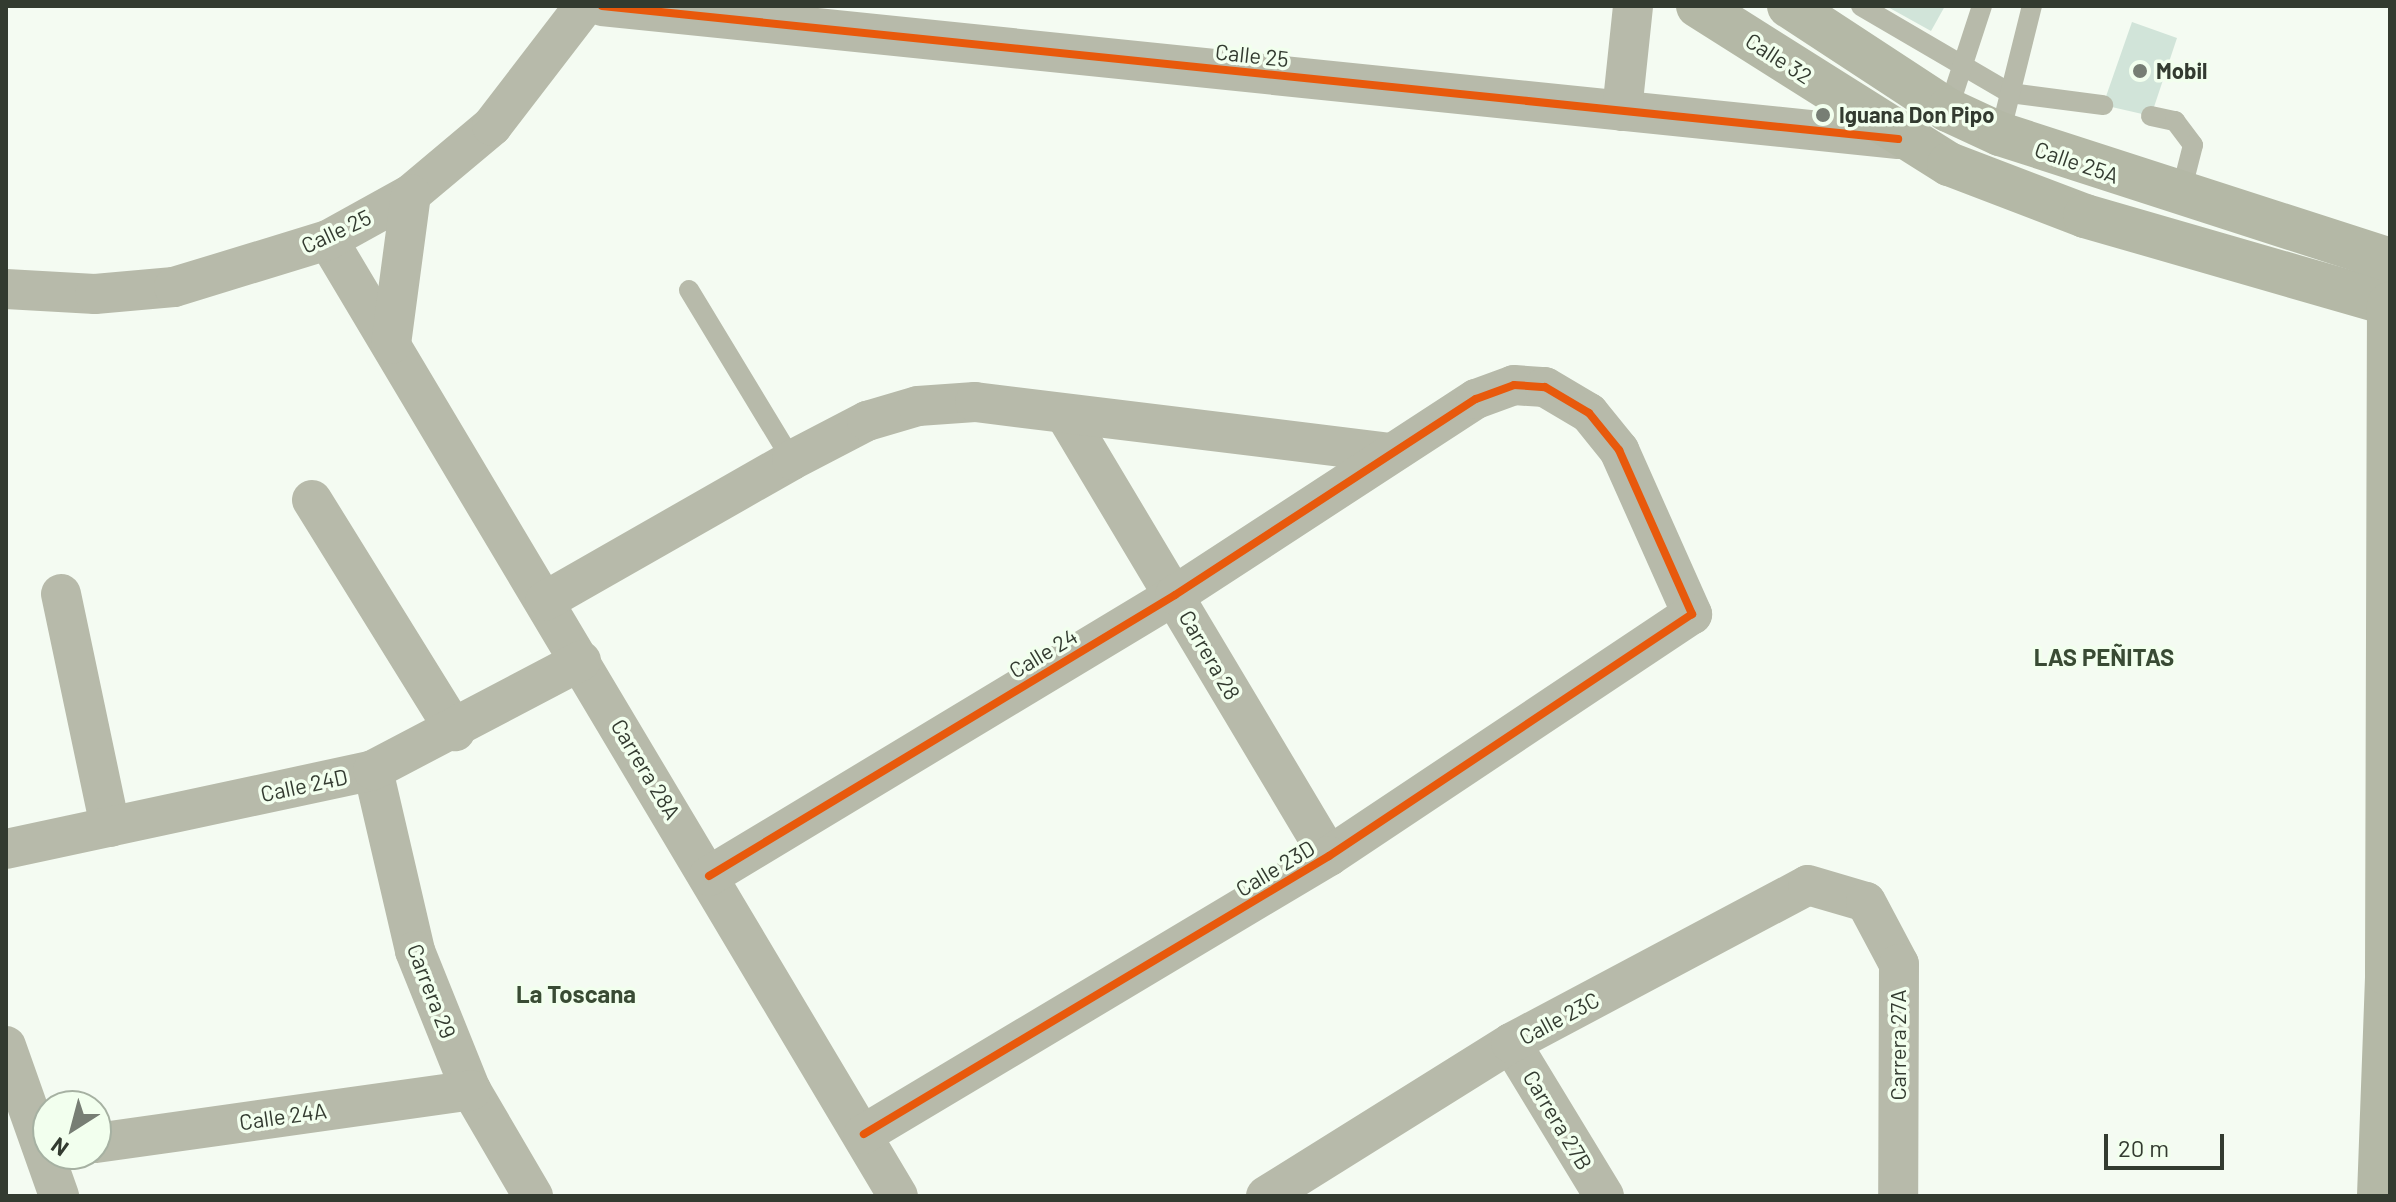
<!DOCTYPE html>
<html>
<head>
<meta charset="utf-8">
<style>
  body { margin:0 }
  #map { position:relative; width:2396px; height:1202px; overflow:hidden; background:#f4fbf2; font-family:Barlow,sans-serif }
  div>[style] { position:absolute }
  .building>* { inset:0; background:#d1e4d9 }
  .lane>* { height:20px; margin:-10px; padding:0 10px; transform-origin:10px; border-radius:10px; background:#b7baaa }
  .street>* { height:40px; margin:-20px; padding:0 20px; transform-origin:20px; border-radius:20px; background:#b7baaa }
  .secondary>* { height:44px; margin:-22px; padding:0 22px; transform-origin:22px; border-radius:22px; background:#b4b8a6 }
  .cycleway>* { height:8px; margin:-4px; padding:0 4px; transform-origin:4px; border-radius:4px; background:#e8590c }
  .dots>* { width:22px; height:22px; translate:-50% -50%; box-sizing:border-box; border:4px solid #f2ffee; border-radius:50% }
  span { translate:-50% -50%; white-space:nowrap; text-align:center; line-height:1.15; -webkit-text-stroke:7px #f2ffee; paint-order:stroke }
  .street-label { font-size:22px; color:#333b30 }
  .poi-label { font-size:22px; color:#333b30; font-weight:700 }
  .left { translate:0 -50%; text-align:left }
  .neighbourhood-label { font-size:24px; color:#394b34; font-weight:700 }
  .frame { position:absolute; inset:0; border:8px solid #333b30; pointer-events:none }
  .north { position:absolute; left:32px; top:1090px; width:80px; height:80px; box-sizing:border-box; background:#f2ffee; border:2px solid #a6b1a2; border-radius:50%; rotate:216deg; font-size:22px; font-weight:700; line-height:32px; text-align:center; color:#333b30 }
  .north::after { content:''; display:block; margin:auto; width:28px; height:36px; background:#777e74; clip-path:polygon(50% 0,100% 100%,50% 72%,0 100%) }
  .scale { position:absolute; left:2104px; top:1134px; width:120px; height:36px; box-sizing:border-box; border:4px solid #333b30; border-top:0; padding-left:10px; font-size:24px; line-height:28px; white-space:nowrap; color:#333b30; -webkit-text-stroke:6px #f2ffee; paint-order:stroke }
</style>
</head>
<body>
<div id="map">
  <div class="building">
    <div style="clip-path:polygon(1886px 6px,1945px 6px,1931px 31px)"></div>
    <div style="clip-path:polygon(2132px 22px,2177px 38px,2151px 116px,2103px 105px)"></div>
  </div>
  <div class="lane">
    <div style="left:1861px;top:6px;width:173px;rotate:30.3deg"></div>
    <div style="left:2010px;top:93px;width:94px;rotate:7.4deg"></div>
    <div style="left:1948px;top:110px;width:109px;rotate:-71.9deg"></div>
    <div style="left:2151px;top:116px;width:25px;rotate:12deg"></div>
    <div style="left:2175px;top:121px;width:30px;rotate:53deg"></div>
    <div style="left:2193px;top:145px;width:53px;rotate:104.3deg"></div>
    <div style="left:2000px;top:134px;width:132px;rotate:-76deg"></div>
    <div style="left:689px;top:290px;width:199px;rotate:58.8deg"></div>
  </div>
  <div class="street">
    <div style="left:602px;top:6px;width:1303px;rotate:5.86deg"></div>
    <div style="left:1622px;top:111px;width:106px;rotate:-84deg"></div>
    <div style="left:328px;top:240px;width:1113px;rotate:59.2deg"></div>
    <div style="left:6px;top:289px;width:89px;rotate:3.2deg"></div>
    <div style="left:95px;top:294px;width:79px;rotate:-5.1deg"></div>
    <div style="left:174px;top:287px;width:161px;rotate:-17deg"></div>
    <div style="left:328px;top:240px;width:95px;rotate:-29deg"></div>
    <div style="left:411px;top:194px;width:106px;rotate:-40deg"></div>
    <div style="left:492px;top:126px;width:151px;rotate:-52.5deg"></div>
    <div style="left:391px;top:344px;width:151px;rotate:-82.4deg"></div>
    <div style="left:1065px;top:414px;width:515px;rotate:59.15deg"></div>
    <div style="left:312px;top:500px;width:272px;rotate:58.2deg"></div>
    <div style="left:61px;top:594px;width:238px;rotate:78.1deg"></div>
    <div style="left:545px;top:601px;width:284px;rotate:-29.7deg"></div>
    <div style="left:792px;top:460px;width:85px;rotate:-27.5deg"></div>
    <div style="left:867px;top:421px;width:53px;rotate:-16.4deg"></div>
    <div style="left:918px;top:406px;width:57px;rotate:-4deg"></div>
    <div style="left:975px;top:402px;width:419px;rotate:7deg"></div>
    <div style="left:373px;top:770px;width:186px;rotate:76.9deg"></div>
    <div style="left:415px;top:951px;width:150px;rotate:68.1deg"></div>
    <div style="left:471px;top:1090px;width:123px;rotate:59.7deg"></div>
    <div style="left:6px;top:849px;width:375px;rotate:-12.1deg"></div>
    <div style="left:373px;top:770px;width:235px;rotate:-27.7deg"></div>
    <div style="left:709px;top:876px;width:544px;rotate:-31.09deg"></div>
    <div style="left:1175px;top:595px;width:359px;rotate:-33.1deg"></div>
    <div style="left:1476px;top:399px;width:40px;rotate:-20.2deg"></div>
    <div style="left:1514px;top:385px;width:31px;rotate:4deg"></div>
    <div style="left:1545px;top:387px;width:51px;rotate:30.6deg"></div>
    <div style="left:1589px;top:413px;width:48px;rotate:51deg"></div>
    <div style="left:1619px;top:450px;width:180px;rotate:66deg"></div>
    <div style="left:1692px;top:614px;width:436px;rotate:146.3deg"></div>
    <div style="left:1329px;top:856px;width:542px;rotate:149.13deg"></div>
    <div style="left:1511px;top:1043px;width:179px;rotate:58.7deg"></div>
    <div style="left:6px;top:1046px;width:159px;rotate:70.5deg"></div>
    <div style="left:96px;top:1143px;width:379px;rotate:-8deg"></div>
    <div style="left:1266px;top:1196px;width:289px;rotate:-32deg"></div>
    <div style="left:1511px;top:1043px;width:336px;rotate:-28deg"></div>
    <div style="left:1808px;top:885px;width:60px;rotate:16.3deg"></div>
    <div style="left:1866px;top:902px;width:70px;rotate:62deg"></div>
    <div style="left:1899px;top:964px;width:232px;rotate:90.2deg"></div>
  </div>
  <div class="secondary">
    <div style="left:1698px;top:6px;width:297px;rotate:32.2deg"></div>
    <div style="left:1949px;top:164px;width:146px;rotate:20.9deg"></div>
    <div style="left:2085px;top:216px;width:317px;rotate:16.1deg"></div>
    <div style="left:1789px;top:6px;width:190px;rotate:33.2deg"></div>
    <div style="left:1948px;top:110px;width:57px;rotate:24.8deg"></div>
    <div style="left:2000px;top:134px;width:410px;rotate:17.9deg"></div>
    <div style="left:2379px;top:1196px;width:222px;rotate:-87.9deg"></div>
    <div style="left:2387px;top:974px;width:670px;rotate:-89.83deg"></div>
  </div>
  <div class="cycleway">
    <div style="left:602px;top:6px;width:1303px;rotate:5.86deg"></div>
    <div style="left:709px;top:876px;width:544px;rotate:-31.09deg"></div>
    <div style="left:1175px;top:595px;width:359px;rotate:-33.1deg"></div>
    <div style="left:1476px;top:399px;width:40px;rotate:-20.2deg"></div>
    <div style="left:1514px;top:385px;width:31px;rotate:4deg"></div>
    <div style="left:1545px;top:387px;width:51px;rotate:30.6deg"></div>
    <div style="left:1589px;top:413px;width:48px;rotate:51deg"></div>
    <div style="left:1619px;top:450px;width:180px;rotate:66deg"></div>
    <div style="left:1692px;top:614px;width:436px;rotate:146.3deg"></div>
    <div style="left:1329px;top:856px;width:542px;rotate:149.13deg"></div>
  </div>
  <div class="dots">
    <div style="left:2140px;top:71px;background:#777e74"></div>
    <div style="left:1823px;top:115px;background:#777e74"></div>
  </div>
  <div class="street-label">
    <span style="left:1252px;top:55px;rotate:6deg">Calle 25</span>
    <span style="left:1779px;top:58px;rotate:33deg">Calle 32</span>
    <span style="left:2077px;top:162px;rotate:19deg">Calle 25A</span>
    <span style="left:336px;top:231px;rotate:-25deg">Calle 25</span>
    <span style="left:1043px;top:653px;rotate:-31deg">Calle 24</span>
    <span style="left:1210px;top:655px;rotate:60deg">Carrera 28</span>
    <span style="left:646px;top:769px;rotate:59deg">Carrera 28A</span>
    <span style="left:304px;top:785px;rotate:-12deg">Calle 24D</span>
    <span style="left:1275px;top:868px;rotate:-31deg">Calle 23D</span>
    <span style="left:432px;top:991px;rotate:69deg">Carrera 29</span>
    <span style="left:1559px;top:1018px;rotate:-28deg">Calle 23C</span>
    <span style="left:1898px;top:1045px;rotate:-90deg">Carrera 27A</span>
    <span style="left:283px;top:1116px;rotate:-8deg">Calle 24A</span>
    <span style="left:1558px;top:1120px;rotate:59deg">Carrera 27B</span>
  </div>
  <div class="poi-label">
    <span class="left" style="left:2156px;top:71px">Mobil</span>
    <span class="left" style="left:1839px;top:115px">Iguana Don Pipo</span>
  </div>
  <div class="neighbourhood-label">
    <span style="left:2104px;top:657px">LAS PEÑITAS</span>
    <span style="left:576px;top:994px">La Toscana</span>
  </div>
  <div class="frame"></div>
  <div class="north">N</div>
  <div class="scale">20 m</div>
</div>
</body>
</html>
